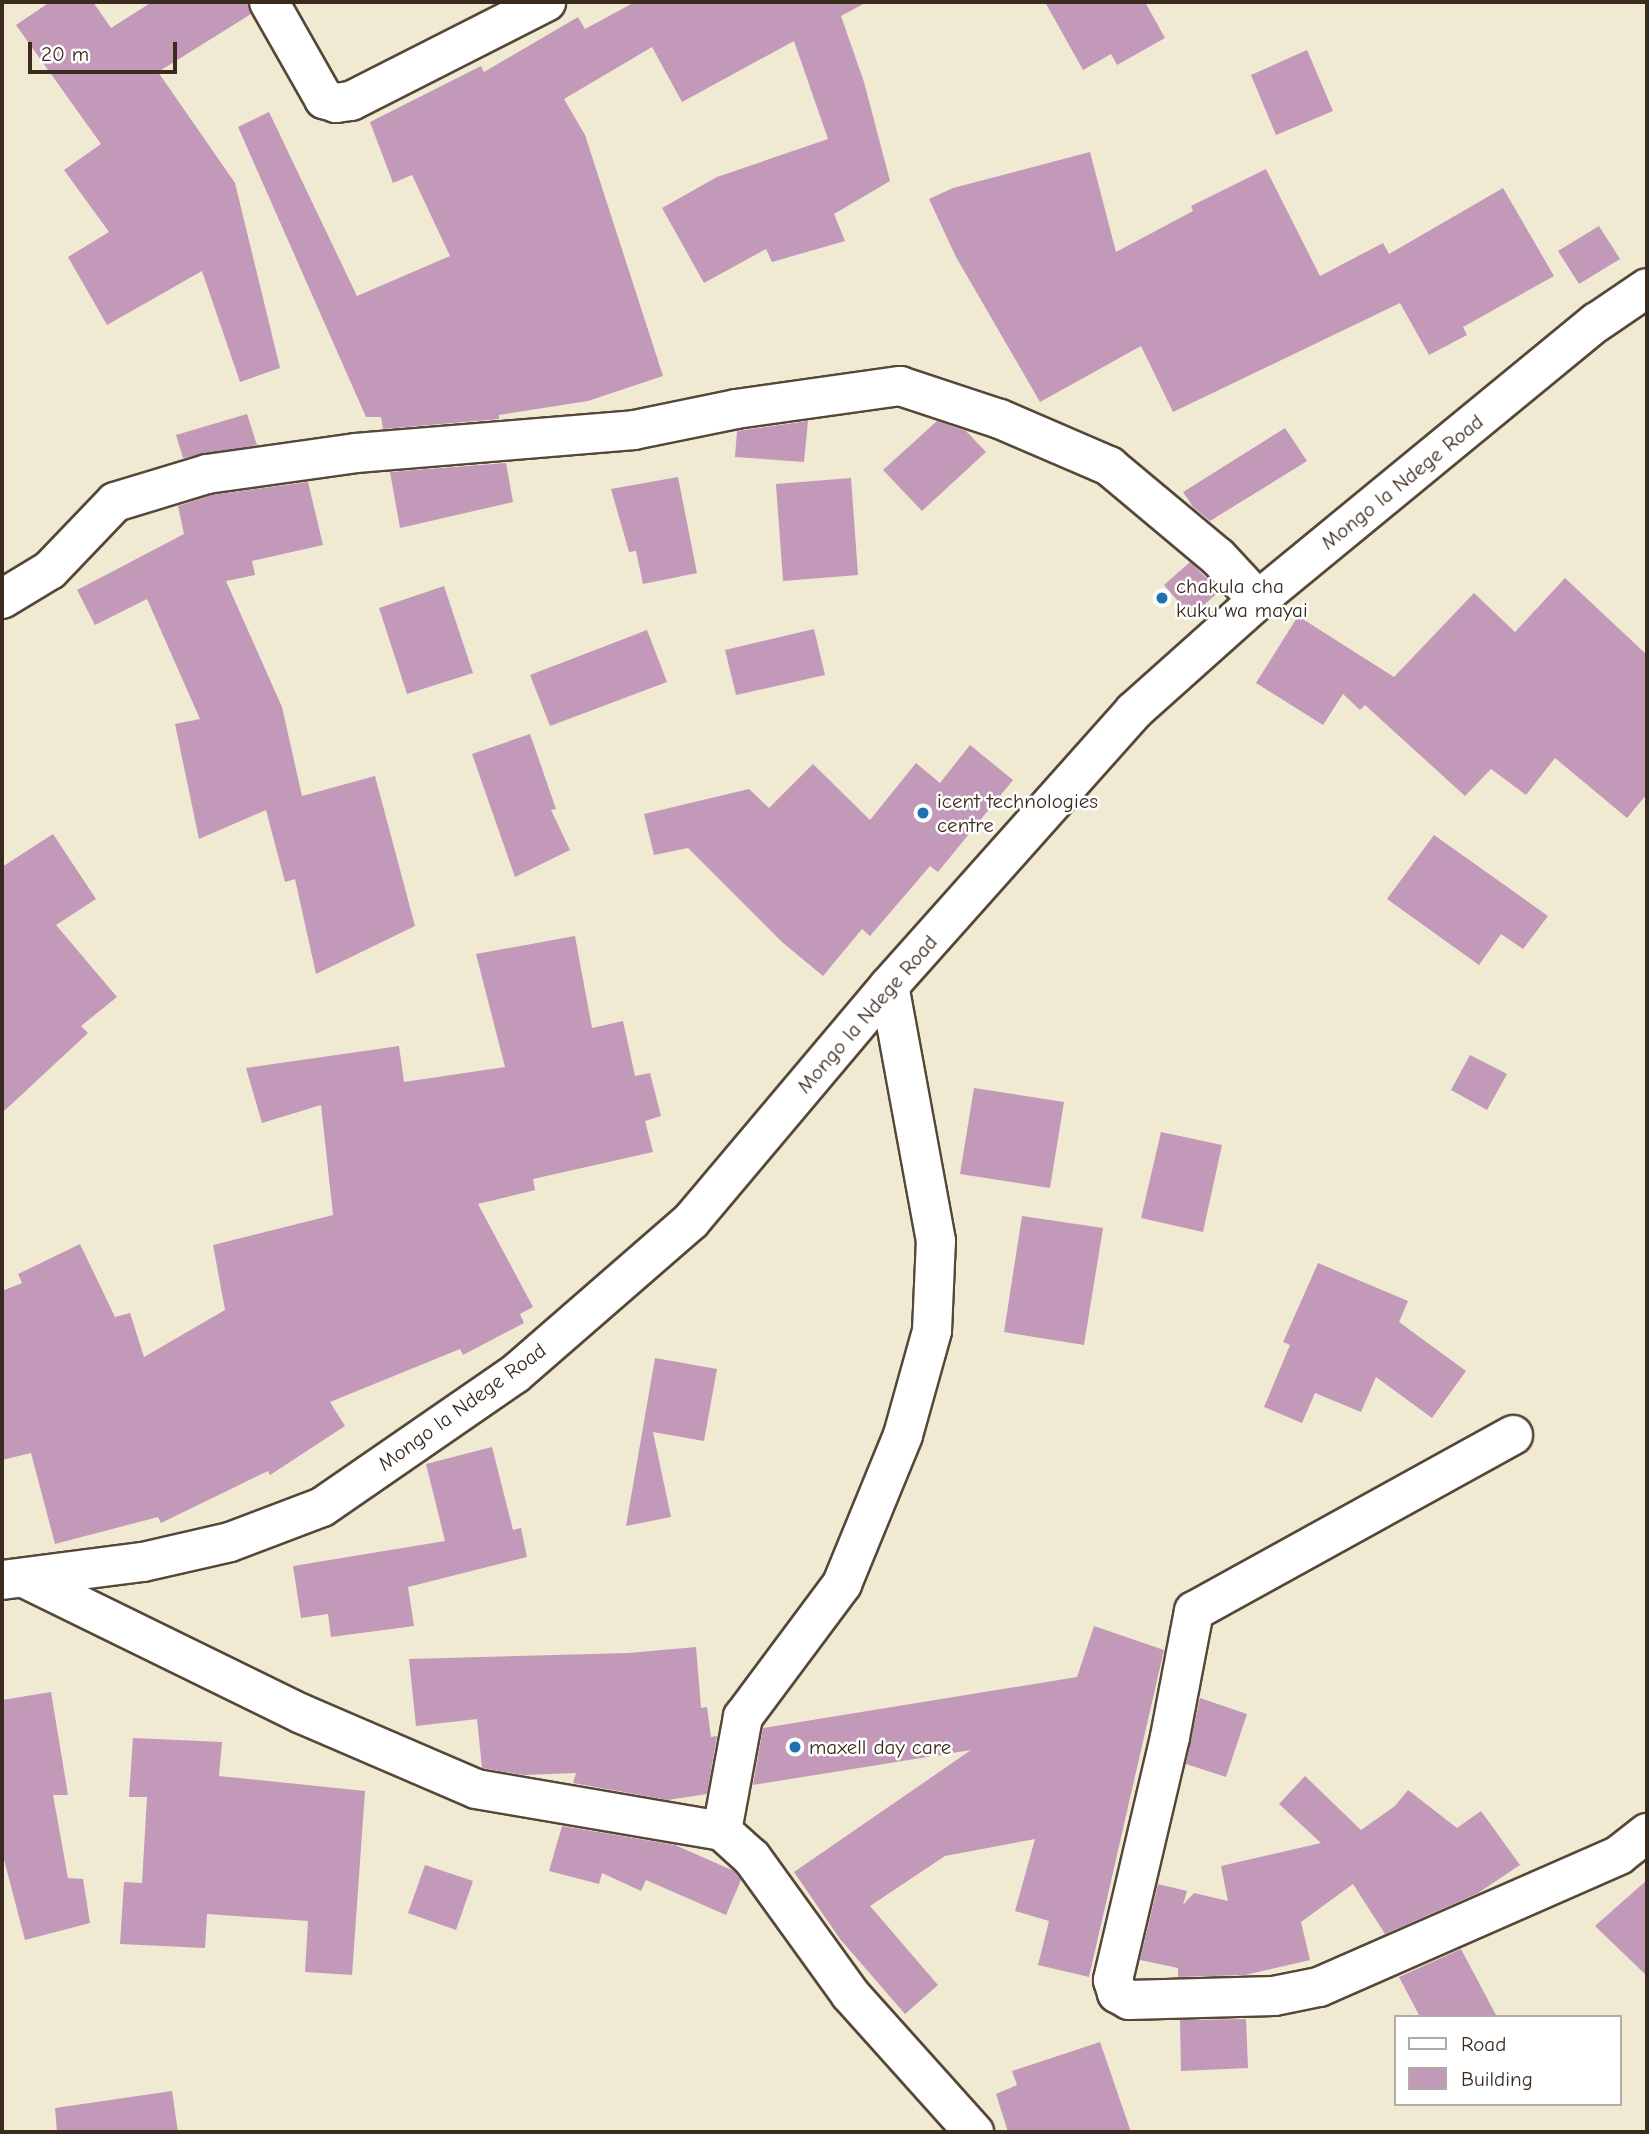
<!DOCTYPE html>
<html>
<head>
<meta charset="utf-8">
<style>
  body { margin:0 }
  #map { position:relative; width:1649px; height:2134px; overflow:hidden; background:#f0ead2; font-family:"Comic Neue",sans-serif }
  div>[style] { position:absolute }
  .building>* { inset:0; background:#c399ba }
  .roads { filter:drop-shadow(2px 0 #564739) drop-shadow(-2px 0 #564739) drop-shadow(0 2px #564739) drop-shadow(0 -2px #564739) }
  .street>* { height:38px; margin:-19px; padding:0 19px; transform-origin:19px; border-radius:19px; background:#fff }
  .secondary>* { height:38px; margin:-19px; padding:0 19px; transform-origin:19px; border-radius:19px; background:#fff }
  .dots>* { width:19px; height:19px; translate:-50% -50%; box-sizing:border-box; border:4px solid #fff; border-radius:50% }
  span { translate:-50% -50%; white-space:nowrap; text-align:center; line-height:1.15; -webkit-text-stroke:5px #fff; paint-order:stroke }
  .street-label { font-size:21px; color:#3b2a1e }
  .poi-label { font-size:21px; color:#3b2a1e }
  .left { translate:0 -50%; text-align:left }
  .frame { position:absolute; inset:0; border:4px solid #3b2a1e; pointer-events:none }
  .legend { position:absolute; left:1394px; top:2015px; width:228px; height:91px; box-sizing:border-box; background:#fff; border:2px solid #b1aaa5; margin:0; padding:9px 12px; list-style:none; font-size:21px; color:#3b2a1e }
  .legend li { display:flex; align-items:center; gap:14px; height:35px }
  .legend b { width:35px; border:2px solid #b1aaa5 }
  .scale { position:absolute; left:28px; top:42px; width:149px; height:32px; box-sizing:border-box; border:4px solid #3b2a1e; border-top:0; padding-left:9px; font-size:21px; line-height:24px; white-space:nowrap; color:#3b2a1e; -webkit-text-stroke:5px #fff; paint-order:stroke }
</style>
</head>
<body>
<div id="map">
  <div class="building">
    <div style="clip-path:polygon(50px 2px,93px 2px,111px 28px,152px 2px,247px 2px,251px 14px,158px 72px,235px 183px,280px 368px,240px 382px,202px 271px,107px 325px,68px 257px,109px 232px,64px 170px,101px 144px,16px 25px)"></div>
    <div style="clip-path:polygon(635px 2px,867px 2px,841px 16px,864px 82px,890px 181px,834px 214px,845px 241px,772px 262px,766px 249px,704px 283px,662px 208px,717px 177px,828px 139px,794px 41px,682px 102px,652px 47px,564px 99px,585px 135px,663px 376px,588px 401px,499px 415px,499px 419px,383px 429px,381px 417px,366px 417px,238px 127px,269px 112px,357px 296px,450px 256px,412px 175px,393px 183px,370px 122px,481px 66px,484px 72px,578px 17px,585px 29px)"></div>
    <div style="clip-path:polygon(1045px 2px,1145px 2px,1165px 38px,1117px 65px,1111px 54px,1083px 70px)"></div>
    <div style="clip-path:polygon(1307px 50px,1333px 111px,1276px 135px,1251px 75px)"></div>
    <div style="clip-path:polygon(1090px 152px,1116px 252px,1193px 211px,1191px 206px,1266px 169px,1320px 276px,1383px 243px,1389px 254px,1503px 188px,1554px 276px,1463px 327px,1467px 335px,1429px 355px,1400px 303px,1173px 412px,1141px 346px,1040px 402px,956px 257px,929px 199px,953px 188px)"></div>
    <div style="clip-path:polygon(1599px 226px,1620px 259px,1579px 284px,1558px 251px)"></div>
    <div style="clip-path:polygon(247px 414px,257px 445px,183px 458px,176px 435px)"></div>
    <div style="clip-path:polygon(808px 421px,804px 462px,735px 457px,737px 431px)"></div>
    <div style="clip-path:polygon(937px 421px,966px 431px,986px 452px,922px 511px,883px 470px)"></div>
    <div style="clip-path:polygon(1285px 428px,1307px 461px,1210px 521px,1193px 507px,1183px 492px)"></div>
    <div style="clip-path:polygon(506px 463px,513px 502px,400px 528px,390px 472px)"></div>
    <div style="clip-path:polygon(678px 477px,697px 573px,643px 584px,636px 551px,629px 552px,611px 489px)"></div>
    <div style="clip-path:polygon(851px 478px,858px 575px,783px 581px,776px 484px)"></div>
    <div style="clip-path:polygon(308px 482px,323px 545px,252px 561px,255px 575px,226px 581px,282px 707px,302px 796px,375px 776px,415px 926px,316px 974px,295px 879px,285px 882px,266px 810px,199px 839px,175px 724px,200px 719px,147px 599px,95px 625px,77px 590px,184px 534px,178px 506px,212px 495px)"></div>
    <div style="clip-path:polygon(1190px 562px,1220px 591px,1191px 616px,1164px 585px)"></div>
    <div style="clip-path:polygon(1565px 578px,1647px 655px,1647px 794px,1627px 818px,1555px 758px,1526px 795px,1491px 769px,1465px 796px,1365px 705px,1360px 710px,1343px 694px,1323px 725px,1256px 683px,1298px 616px,1394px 677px,1474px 593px,1515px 632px)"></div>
    <div style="clip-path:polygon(444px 586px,473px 673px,407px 694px,379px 608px)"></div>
    <div style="clip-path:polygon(814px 629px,825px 675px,736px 695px,725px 650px)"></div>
    <div style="clip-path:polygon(647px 630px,667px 682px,550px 726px,530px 675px)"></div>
    <div style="clip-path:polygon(530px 734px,556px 809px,551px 810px,570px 850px,515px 877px,472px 754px)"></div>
    <div style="clip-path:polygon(970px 745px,1013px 780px,938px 872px,930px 866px,870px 936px,862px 929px,823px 976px,782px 942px,688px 848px,654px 855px,644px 814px,749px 789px,769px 808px,813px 764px,870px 820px,916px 763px,940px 783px)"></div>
    <div style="clip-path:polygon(53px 834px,96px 899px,56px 925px,117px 997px,81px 1026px,88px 1033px,2px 1113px,2px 867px)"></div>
    <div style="clip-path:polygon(1434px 835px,1548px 916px,1523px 949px,1501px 934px,1479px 965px,1387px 899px)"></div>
    <div style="clip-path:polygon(575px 936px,592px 1028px,623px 1021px,635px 1076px,650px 1073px,661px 1116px,645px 1121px,653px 1152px,533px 1179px,535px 1190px,478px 1204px,533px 1307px,520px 1314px,524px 1323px,463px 1355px,460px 1349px,330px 1402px,345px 1426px,270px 1475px,268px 1471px,161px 1523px,158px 1517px,55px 1544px,31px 1453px,2px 1460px,2px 1291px,22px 1283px,18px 1274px,80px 1244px,115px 1317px,130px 1313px,144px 1357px,225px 1310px,213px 1245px,333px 1215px,321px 1105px,262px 1123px,246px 1068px,399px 1046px,404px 1082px,505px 1067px,476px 954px)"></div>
    <div style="clip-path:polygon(1470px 1055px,1507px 1074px,1487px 1110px,1451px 1090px)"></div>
    <div style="clip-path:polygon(974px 1088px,1064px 1102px,1050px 1188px,960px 1174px)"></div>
    <div style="clip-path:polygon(1161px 1132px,1222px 1145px,1203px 1232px,1141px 1218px)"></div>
    <div style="clip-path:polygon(1022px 1216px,1103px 1228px,1084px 1345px,1004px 1332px)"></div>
    <div style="clip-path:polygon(1318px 1263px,1408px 1301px,1399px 1322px,1466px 1371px,1432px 1418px,1376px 1377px,1361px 1412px,1315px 1393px,1302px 1423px,1264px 1407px,1290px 1345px,1283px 1342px)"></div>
    <div style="clip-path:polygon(655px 1358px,717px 1369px,704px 1441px,653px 1432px,671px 1517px,626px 1526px)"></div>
    <div style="clip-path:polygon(492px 1447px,513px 1530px,521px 1528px,527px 1557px,408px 1587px,414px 1626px,331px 1637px,328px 1614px,301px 1618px,293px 1566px,445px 1541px,426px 1464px)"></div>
    <div style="clip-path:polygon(1094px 1626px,1164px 1650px,1089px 1977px,1038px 1965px,1049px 1921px,1015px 1911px,1035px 1839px,945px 1856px,870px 1906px,938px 1985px,905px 2014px,840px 1939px,794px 1872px,971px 1750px,753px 1785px,763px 1728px,1077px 1677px)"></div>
    <div style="clip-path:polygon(696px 1647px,701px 1708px,707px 1707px,711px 1737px,717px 1736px,707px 1794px,668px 1800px,573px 1783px,576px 1773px,524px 1775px,482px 1768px,477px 1719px,416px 1726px,409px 1659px,628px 1653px)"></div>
    <div style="clip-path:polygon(51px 1692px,68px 1795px,53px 1795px,68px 1878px,83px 1879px,90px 1923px,25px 1940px,2px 1852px,2px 1700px)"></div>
    <div style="clip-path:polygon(1200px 1698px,1247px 1714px,1226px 1777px,1186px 1764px)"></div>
    <div style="clip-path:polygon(133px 1738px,222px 1742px,219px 1776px,365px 1791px,352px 1975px,305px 1972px,308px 1921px,207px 1914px,205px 1948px,120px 1944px,124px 1882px,142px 1883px,147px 1797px,129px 1797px)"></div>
    <div style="clip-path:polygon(1305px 1776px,1361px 1830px,1395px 1806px,1408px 1790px,1457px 1828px,1481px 1811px,1520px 1865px,1478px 1893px,1385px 1934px,1353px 1884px,1301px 1922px,1310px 1960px,1245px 1975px,1178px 1977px,1178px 1968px,1140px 1960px,1158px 1884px,1187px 1891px,1183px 1905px,1194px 1893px,1228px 1901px,1221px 1866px,1321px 1843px,1279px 1804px)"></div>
    <div style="clip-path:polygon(562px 1826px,675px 1845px,734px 1871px,741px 1880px,726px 1915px,646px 1880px,641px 1891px,602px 1873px,599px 1884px,549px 1871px)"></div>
    <div style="clip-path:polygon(425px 1865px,473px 1881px,456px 1930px,408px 1913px)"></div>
    <div style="clip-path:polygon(1647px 1880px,1647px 1976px,1595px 1926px)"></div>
    <div style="clip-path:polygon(1461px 1949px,1497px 2017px,1420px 2017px,1399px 1977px)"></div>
    <div style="clip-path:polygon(1246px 2019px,1248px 2068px,1181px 2071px,1180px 2020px)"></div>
    <div style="clip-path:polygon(1100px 2042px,1131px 2132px,1008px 2132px,996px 2094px,1017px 2085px,1012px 2071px)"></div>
    <div style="clip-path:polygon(172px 2091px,178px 2132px,57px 2132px,55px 2108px)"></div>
  </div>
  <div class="roads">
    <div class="street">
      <div style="left:269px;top:2px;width:112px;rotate:60.4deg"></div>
      <div style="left:324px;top:99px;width:13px;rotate:18deg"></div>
      <div style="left:336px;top:103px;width:15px;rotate:-8deg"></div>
      <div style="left:351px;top:101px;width:219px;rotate:-26.9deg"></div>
      <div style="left:2px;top:599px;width:56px;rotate:-31.1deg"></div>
      <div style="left:50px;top:570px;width:94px;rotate:-46.3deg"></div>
      <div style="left:115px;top:502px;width:96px;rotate:-16.9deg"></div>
      <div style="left:207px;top:474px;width:150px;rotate:-8deg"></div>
      <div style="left:356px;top:453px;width:279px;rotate:-4.7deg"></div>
      <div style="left:634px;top:430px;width:104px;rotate:-11.6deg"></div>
      <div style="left:736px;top:409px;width:166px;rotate:-8deg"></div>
      <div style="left:900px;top:386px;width:105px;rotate:18.3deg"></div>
      <div style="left:1000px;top:419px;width:119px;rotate:23.3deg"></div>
      <div style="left:1109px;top:466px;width:142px;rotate:39.9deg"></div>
      <div style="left:1218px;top:557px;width:59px;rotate:47.1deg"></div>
      <div style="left:1513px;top:1435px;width:364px;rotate:151.1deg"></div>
      <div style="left:1194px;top:1611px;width:128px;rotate:100.8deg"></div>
      <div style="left:1170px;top:1737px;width:250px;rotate:103.2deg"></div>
      <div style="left:1113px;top:1980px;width:14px;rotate:73deg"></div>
      <div style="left:1117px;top:1993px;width:14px;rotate:30deg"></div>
      <div style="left:1129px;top:2000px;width:145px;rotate:-1.6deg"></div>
      <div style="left:1274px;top:1996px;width:46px;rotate:-11.3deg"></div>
      <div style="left:1319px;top:1987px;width:328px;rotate:-23.7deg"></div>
      <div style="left:1619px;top:1855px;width:36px;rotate:-38deg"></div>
      <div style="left:26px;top:1579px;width:307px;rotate:26.1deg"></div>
      <div style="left:302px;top:1714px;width:189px;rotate:23.3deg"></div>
      <div style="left:476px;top:1789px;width:250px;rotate:9.7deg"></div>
      <div style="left:722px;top:1831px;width:40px;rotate:42deg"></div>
      <div style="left:752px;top:1858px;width:168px;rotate:54.2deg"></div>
      <div style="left:850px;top:1994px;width:186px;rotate:48.1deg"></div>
      <div style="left:722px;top:1831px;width:116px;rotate:-79.6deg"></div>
      <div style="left:743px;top:1717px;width:166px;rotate:-53.3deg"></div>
      <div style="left:842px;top:1584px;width:161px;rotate:-67.7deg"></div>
      <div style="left:903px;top:1435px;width:108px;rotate:-74.4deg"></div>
      <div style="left:932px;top:1331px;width:90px;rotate:-87.5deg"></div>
      <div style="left:936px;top:1241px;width:259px;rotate:-100.4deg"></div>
    </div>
    <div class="secondary">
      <div style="left:2px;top:1580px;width:142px;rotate:-7.3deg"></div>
      <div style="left:143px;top:1562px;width:89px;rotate:-12.9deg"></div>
      <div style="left:230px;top:1542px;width:98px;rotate:-20.8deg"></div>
      <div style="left:322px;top:1507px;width:234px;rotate:-34.6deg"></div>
      <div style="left:515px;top:1374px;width:233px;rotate:-41deg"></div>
      <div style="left:691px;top:1221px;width:307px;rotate:-49.9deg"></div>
      <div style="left:889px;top:986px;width:368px;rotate:-48.3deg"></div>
      <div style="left:1134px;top:711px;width:166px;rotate:-41.8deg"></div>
      <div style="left:1258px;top:600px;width:438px;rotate:-39.4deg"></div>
      <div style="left:1597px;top:322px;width:60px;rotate:-34.2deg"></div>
    </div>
  </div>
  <div class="dots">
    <div style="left:1162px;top:598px;background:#1f6fb2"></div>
    <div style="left:923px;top:813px;background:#1f6fb2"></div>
    <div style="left:795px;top:1747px;background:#1f6fb2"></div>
  </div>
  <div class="street-label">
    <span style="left:1402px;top:482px;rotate:-39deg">Mongo la Ndege Road</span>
    <span style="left:867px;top:1014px;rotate:-49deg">Mongo la Ndege Road</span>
    <span style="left:462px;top:1407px;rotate:-36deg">Mongo la Ndege Road</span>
  </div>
  <div class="poi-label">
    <span class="left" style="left:1176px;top:598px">chakula cha<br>kuku wa mayai</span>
    <span class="left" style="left:937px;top:813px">icent technologies<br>centre</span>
    <span class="left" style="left:809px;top:1747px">maxell day care</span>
  </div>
  <div class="frame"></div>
  <ul class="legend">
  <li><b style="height:9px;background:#fff"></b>Road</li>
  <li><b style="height:19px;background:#c399ba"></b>Building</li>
  </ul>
  <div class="scale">20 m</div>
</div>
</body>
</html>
